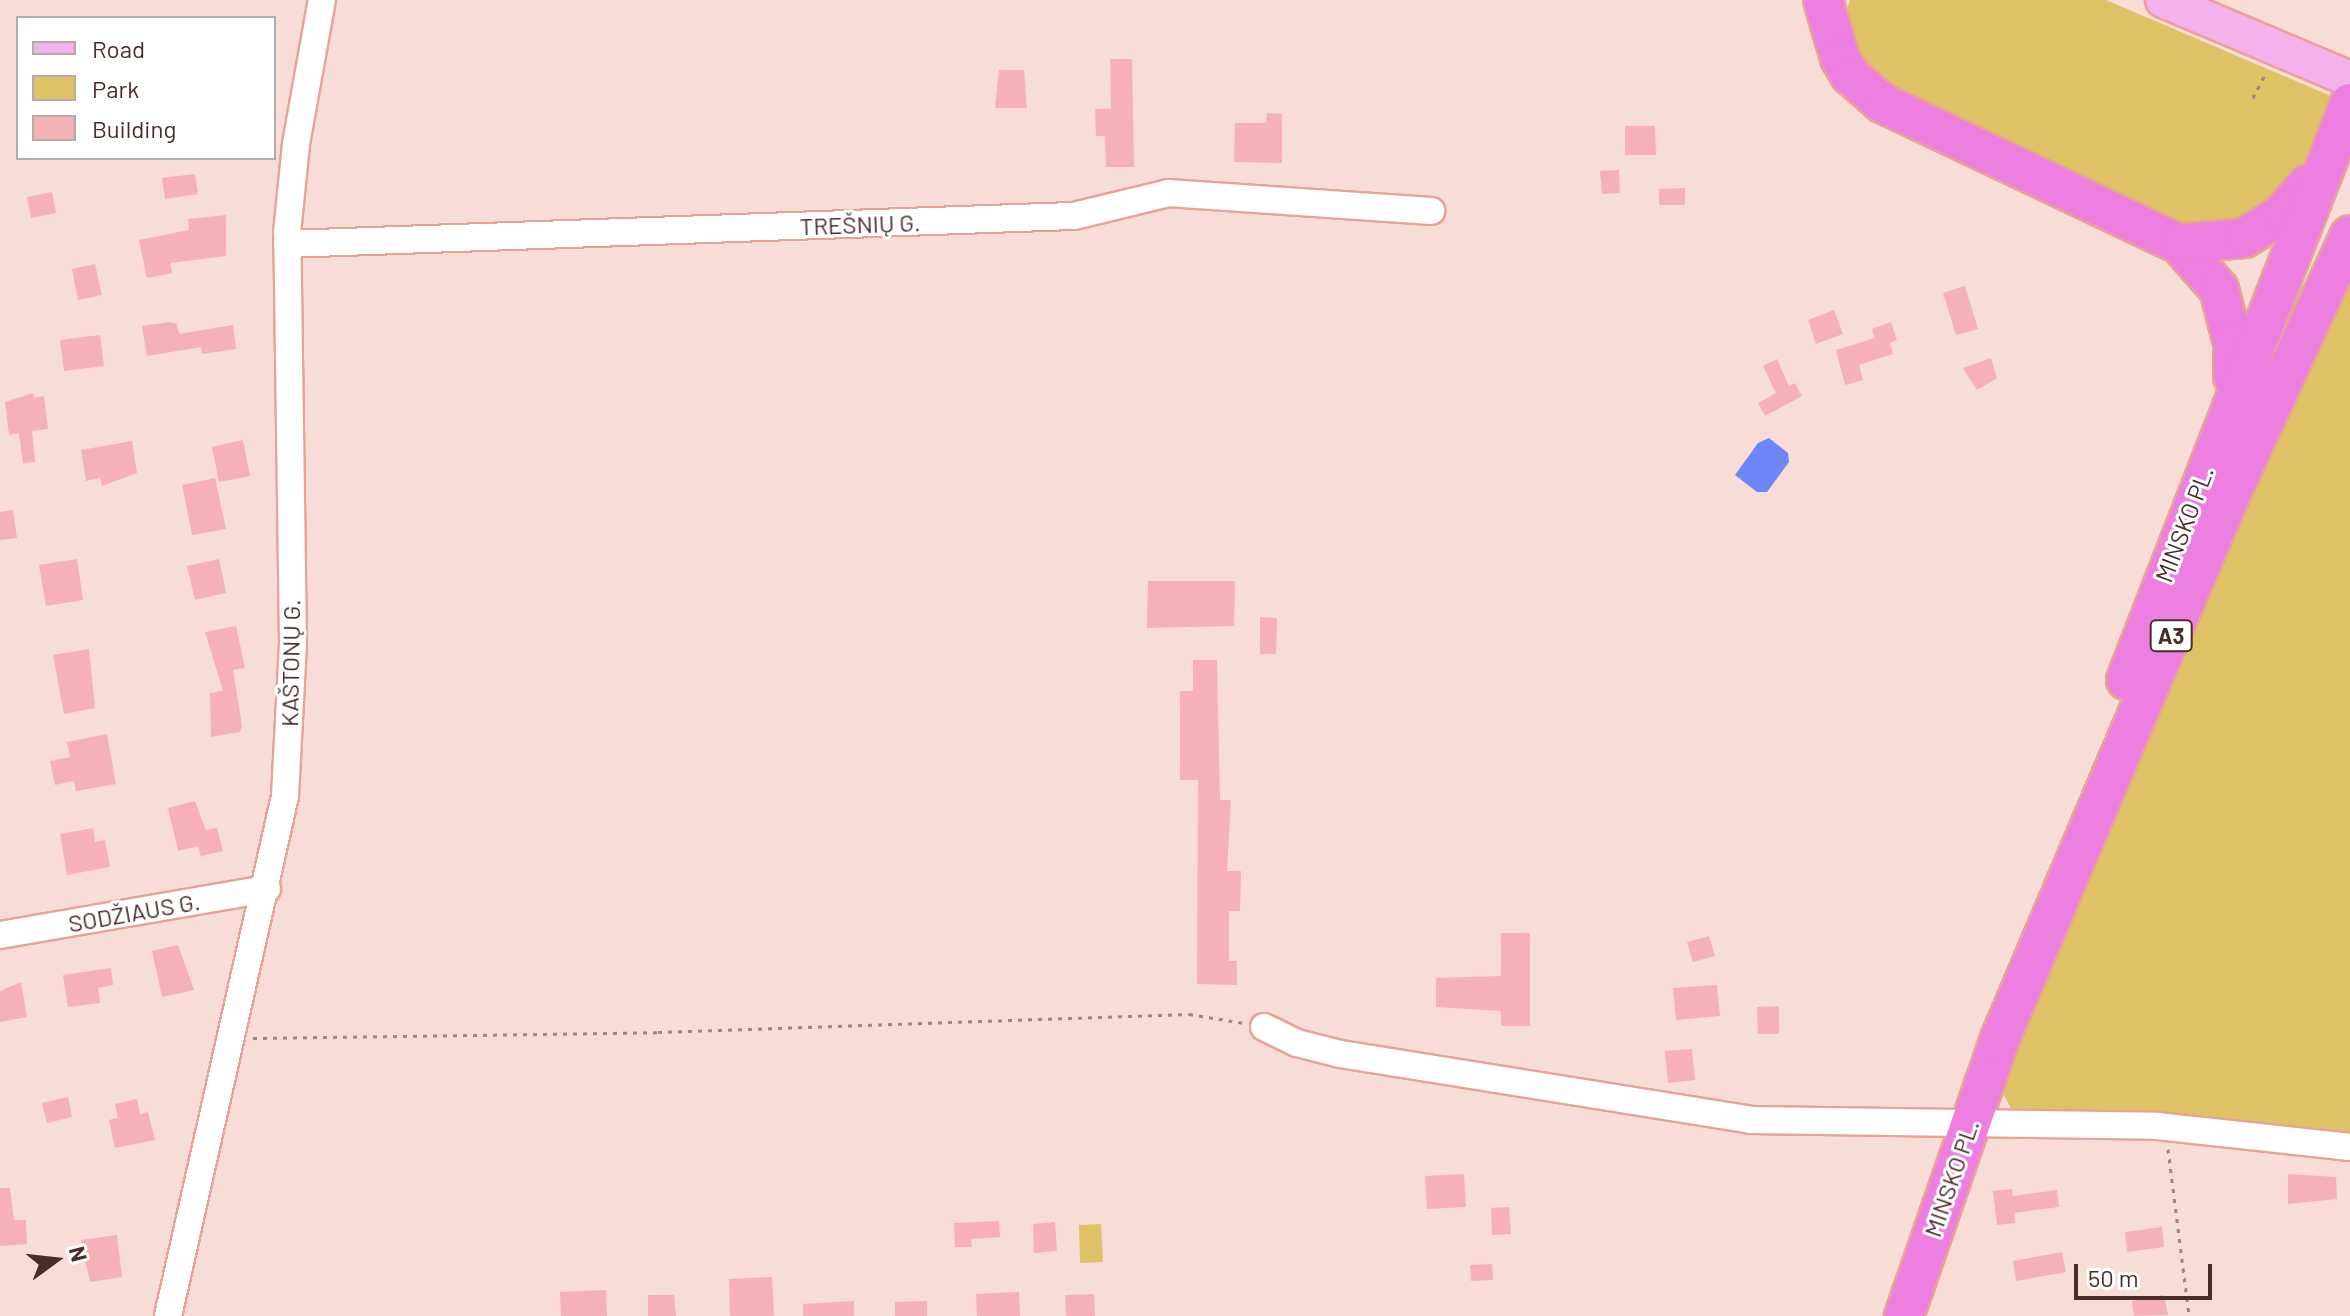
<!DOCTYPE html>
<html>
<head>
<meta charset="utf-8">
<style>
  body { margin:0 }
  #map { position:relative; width:2350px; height:1316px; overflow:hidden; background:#f8dcd6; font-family:Barlow,sans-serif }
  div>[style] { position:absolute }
  .green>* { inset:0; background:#e0c266 }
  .water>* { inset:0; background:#6e87f8 }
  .building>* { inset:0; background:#f6b1b8 }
  .path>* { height:3px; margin-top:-1.5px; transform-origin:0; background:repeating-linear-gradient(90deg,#a18580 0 4px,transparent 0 10px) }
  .roads { filter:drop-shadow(2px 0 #e6a396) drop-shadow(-2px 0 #e6a396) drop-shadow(0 2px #e6a396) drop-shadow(0 -2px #e6a396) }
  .minor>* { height:26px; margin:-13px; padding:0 13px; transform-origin:13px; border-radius:13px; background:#fff }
  .major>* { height:34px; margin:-17px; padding:0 17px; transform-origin:17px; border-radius:17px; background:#f4b2ec }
  .highway>* { height:38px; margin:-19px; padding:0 19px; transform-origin:19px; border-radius:19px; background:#ed7fe0 }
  span { translate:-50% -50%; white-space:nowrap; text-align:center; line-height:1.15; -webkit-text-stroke:6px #fff; paint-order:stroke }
  .shield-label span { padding:2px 6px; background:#fff; border:2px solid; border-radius:6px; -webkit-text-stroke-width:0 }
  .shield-label { font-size:22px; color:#482d28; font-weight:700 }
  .street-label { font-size:24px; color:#482d28 }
  .legend { position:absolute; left:16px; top:16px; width:260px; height:144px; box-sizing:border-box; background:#fff; border:2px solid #b6aba9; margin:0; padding:10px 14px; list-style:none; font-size:24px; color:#482d28 }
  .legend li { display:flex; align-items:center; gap:16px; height:40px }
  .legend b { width:40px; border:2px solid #b6aba9 }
  .north { position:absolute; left:16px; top:1220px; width:80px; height:80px; -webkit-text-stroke:6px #fff; paint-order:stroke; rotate:75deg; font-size:22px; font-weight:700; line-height:32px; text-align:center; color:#482d28 }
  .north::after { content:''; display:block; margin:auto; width:28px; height:36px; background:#482d28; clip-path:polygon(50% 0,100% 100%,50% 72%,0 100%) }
  .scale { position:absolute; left:2074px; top:1264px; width:138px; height:36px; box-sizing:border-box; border:4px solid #482d28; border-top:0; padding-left:10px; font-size:24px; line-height:28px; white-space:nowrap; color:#482d28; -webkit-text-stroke:6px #fff; paint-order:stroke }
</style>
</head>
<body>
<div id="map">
  <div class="green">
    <div style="clip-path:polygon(1850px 0,2106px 0,2331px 96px,2297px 179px,2252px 225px,2183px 229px,1913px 104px,1864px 66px,1845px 15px)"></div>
    <div style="clip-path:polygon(2350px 279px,2350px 1140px,2013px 1112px,2000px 1088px,2149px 728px)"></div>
    <div style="clip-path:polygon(1101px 1224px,1103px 1262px,1080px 1263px,1079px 1225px)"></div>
  </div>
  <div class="water">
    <div style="clip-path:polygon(1769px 438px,1788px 453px,1789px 462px,1767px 492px,1757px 492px,1735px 475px,1758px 443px)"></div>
  </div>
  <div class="building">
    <div style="clip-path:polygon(1110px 59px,1132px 59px,1134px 167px,1106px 167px,1105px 136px,1096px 136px,1095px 109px,1111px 109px)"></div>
    <div style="clip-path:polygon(999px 70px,1024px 70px,1027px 108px,995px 108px)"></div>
    <div style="clip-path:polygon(1267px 113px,1282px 114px,1282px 163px,1234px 162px,1235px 123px,1266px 123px)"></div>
    <div style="clip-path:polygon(1625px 126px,1655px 126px,1656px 155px,1625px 155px)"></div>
    <div style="clip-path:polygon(1619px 170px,1620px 193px,1602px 194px,1600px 171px)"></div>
    <div style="clip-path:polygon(195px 174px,198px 194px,165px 199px,162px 178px)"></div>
    <div style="clip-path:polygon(1685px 188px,1685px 205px,1659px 205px,1659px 189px)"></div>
    <div style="clip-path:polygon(52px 192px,56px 213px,31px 218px,27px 197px)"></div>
    <div style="clip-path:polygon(226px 215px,226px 256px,170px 263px,172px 273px,147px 278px,139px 240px,189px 230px,188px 219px)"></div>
    <div style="clip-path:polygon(95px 264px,102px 295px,78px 300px,72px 269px)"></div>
    <div style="clip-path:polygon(1965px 286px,1978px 329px,1956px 335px,1943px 293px)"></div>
    <div style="clip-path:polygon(1834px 310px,1843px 334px,1816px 344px,1808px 320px)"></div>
    <div style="clip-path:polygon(170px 322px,177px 324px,179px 334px,233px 325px,236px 349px,202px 354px,201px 347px,147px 356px,142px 326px)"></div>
    <div style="clip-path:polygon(1891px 322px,1897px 340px,1890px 343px,1893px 354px,1859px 365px,1863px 380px,1845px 385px,1836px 350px,1875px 338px,1872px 329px)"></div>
    <div style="clip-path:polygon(100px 335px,104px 366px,64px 371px,60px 340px)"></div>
    <div style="clip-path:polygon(1991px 358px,1997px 378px,1977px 390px,1963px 368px)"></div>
    <div style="clip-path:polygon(1777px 359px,1789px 386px,1795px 383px,1802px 396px,1765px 416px,1758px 403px,1776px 393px,1763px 366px)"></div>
    <div style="clip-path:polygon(33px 393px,34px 398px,44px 396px,48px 429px,32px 431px,35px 462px,23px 463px,19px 433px,9px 435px,5px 402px)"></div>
    <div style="clip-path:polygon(243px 440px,250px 476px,219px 482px,212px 447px)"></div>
    <div style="clip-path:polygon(132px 441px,137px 473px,102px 486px,100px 478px,86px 481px,81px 450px)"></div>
    <div style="clip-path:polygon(215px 478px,226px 529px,192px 535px,182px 485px)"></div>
    <div style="clip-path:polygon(13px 510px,17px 538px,0 540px,0 512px)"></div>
    <div style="clip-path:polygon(77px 559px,83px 600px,46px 606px,39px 565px)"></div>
    <div style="clip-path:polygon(219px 559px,226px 593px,195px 600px,187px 566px)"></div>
    <div style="clip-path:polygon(1148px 581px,1235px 581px,1234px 626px,1147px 628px)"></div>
    <div style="clip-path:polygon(1260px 617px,1277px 618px,1276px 654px,1260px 654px)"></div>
    <div style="clip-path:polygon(236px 626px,245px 668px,233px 670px,242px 726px,240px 732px,211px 737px,210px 693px,223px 691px,205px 632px)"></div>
    <div style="clip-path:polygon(89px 649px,95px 708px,64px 714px,53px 655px)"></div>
    <div style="clip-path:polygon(1193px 660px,1217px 660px,1220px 800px,1231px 800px,1227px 871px,1241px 871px,1240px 911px,1229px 911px,1229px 961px,1237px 961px,1237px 985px,1197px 984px,1198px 780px,1180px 780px,1180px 691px,1193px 691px)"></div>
    <div style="clip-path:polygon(107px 734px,116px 784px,76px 791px,74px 781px,55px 785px,50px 761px,70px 757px,67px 742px)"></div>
    <div style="clip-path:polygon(195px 801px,206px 830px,217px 828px,223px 851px,201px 856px,198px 846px,178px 851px,168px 808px)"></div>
    <div style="clip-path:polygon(93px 828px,95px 842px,105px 840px,110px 867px,67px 875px,60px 834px)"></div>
    <div style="clip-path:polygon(1501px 933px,1530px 933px,1530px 1026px,1501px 1026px,1501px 1011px,1436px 1007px,1436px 978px,1501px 976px)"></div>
    <div style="clip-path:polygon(1709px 936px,1715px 956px,1693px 962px,1687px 942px)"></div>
    <div style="clip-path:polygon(178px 945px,194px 990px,162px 997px,152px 951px)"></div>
    <div style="clip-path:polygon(111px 968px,113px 985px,98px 988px,100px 1003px,68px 1007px,63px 975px)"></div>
    <div style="clip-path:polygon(21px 982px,27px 1017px,0 1022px,0 991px)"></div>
    <div style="clip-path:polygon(1717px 985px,1720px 1016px,1676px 1020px,1673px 988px)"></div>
    <div style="clip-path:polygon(1779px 1006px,1779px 1034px,1758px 1034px,1757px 1007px)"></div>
    <div style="clip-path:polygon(1692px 1049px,1695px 1080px,1668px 1083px,1665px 1051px)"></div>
    <div style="clip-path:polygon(68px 1097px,72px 1117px,47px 1123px,42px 1103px)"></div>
    <div style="clip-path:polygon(137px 1099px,140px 1114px,148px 1112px,155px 1140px,115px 1148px,109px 1120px,118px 1118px,115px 1104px)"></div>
    <div style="clip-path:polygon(1464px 1174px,1466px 1207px,1427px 1209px,1425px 1176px)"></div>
    <div style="clip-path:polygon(2288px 1174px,2336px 1177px,2337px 1199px,2288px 1204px)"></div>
    <div style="clip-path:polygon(0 1188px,10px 1188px,14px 1220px,26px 1220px,27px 1244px,0 1246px)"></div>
    <div style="clip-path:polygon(2012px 1189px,2013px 1196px,2057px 1190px,2059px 1207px,2014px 1213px,2015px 1223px,1997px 1225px,1993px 1191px)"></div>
    <div style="clip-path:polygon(1509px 1207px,1511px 1234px,1492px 1235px,1491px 1208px)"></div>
    <div style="clip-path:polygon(999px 1221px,1000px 1237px,971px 1239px,972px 1247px,955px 1247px,954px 1223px)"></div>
    <div style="clip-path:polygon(1055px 1222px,1057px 1251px,1034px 1253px,1033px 1224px)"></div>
    <div style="clip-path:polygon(2162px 1227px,2164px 1247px,2127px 1252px,2125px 1232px)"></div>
    <div style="clip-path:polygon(117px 1235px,122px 1277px,90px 1282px,81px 1240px)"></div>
    <div style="clip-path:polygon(2062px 1252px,2066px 1272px,2016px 1281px,2013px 1261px)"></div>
    <div style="clip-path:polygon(1492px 1264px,1493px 1280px,1471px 1281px,1470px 1265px)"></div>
    <div style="clip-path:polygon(772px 1277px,774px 1316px,730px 1316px,729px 1279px)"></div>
    <div style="clip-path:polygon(606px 1290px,607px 1316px,561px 1316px,560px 1292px)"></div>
    <div style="clip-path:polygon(1019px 1292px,1020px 1316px,977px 1316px,976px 1294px)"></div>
    <div style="clip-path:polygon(1094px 1294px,1095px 1316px,1066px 1316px,1065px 1295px)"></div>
    <div style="clip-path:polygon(648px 1295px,674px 1295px,676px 1316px,648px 1316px)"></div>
    <div style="clip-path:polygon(2164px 1295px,2168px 1315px,2134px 1316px,2132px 1301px)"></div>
    <div style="clip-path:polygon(854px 1301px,854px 1316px,803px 1316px,803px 1304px)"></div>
    <div style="clip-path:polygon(927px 1301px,927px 1316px,895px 1316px,895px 1302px)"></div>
  </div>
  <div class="path">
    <div style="left:2253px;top:98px;width:28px;rotate:-63deg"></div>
    <div style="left:253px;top:1038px;width:405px;rotate:-0.8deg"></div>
    <div style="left:658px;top:1032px;width:531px;rotate:-1.94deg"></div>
    <div style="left:1189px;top:1014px;width:56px;rotate:9.3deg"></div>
    <div style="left:2168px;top:1149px;width:168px;rotate:82.8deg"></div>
  </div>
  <div class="roads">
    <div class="minor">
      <div style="left:287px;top:244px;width:787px;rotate:-2.04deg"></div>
      <div style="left:1074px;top:216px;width:97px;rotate:-13.7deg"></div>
      <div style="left:1168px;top:193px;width:264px;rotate:3.9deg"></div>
      <div style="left:0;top:935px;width:271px;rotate:-9.8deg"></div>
      <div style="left:1264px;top:1027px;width:37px;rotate:26deg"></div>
      <div style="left:1297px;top:1043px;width:44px;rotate:14.3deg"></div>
      <div style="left:1340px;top:1054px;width:415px;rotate:9.1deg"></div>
      <div style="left:1750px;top:1120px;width:407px;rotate:0.8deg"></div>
      <div style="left:2157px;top:1126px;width:194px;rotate:6.2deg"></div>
      <div style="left:168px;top:1316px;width:533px;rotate:-77.32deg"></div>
      <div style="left:285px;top:796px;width:154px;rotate:-87deg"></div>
      <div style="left:293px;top:642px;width:409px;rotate:-90.8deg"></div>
      <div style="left:287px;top:233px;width:89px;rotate:-84.2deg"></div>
      <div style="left:296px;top:144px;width:146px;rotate:-79.8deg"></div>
    </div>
    <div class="major">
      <div style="left:2163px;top:0;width:203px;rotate:22.9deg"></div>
    </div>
    <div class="highway">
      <div style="left:1823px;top:0;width:60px;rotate:73.7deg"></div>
      <div style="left:1840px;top:58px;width:20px;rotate:60deg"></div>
      <div style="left:1850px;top:75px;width:43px;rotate:41.2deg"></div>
      <div style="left:1882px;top:103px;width:329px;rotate:25.4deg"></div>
      <div style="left:2179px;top:244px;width:60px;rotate:48.4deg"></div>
      <div style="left:2219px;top:289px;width:56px;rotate:75.5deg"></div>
      <div style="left:2233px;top:343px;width:34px;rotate:90deg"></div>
      <div style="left:2179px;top:244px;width:65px;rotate:-5.3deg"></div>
      <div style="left:2244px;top:238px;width:44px;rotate:-31.9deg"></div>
      <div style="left:2281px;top:215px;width:40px;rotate:-49deg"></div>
      <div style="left:2126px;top:680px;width:619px;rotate:-68.78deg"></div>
      <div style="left:1904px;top:1316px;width:291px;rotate:-70.9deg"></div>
      <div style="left:1999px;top:1041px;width:590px;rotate:-67.04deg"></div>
      <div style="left:2229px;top:498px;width:289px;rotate:-65.3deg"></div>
    </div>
  </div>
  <div class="shield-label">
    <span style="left:2171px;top:636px">A3</span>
  </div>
  <div class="street-label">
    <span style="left:860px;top:224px;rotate:-2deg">TREŠNIŲ G.</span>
    <span style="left:2184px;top:524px;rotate:-69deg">MINSKO PL.</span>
    <span style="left:290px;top:663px;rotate:-89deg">KAŠTONŲ G.</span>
    <span style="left:134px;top:912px;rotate:-10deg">SODŽIAUS G.</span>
    <span style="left:1951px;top:1178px;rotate:-71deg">MINSKO PL.</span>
  </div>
  <ul class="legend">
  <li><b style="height:10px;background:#f4b2ec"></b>Road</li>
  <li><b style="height:22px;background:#e0c266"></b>Park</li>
  <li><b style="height:22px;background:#f6b1b8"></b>Building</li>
  </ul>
  <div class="north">N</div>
  <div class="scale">50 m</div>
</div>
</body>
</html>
